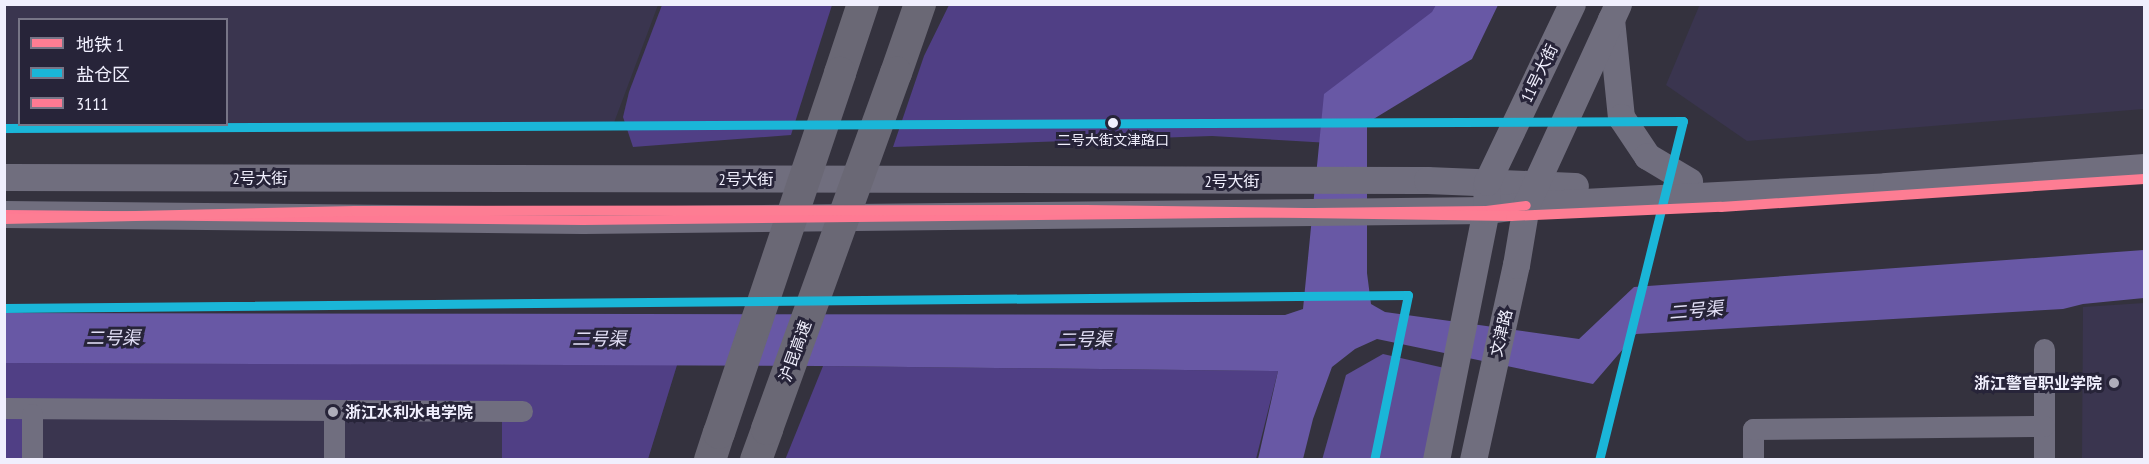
<!DOCTYPE html>
<html>
<head>
<meta charset="utf-8">
<style>
  body { margin:0 }
  #map { position:relative; width:2149px; height:464px; overflow:hidden; background:#34323e; font-family:"PT Sans Narrow","Noto Sans SC",sans-serif }
  div>[style] { position:absolute }
  .built>* { inset:0; background:#3a354f }
  .green>* { inset:0; background:#503f85 }
  .forest>* { inset:0; background:#5e4e96 }
  .water>* { inset:0; background:#6858a5 }
  .minor>* { height:21px; margin:-10.5px; padding:0 10.5px; transform-origin:10.5px; border-radius:10.5px; background:#706e7f }
  .major>* { height:27px; margin:-13.5px; padding:0 13.5px; transform-origin:13.5px; border-radius:13.5px; background:#706e7e }
  .highway>* { height:32px; margin:-16px; padding:0 16px; transform-origin:16px; border-radius:16px; background:#6a6875 }
  .highway-bridge>* { height:32px; margin:-16px; padding:0 16px; transform-origin:16px; border-radius:16px; background:#6a6875 }
  .bus-1>* { height:9px; margin:-4.5px; padding:0 4.5px; transform-origin:4.5px; border-radius:4.5px; background:#1ab6d8 }
  .bus-2>* { height:9px; margin:-4.5px; padding:0 4.5px; transform-origin:4.5px; border-radius:4.5px; background:#fe7a93 }
  .metro-1>* { height:10px; margin:-5px; padding:0 5px; transform-origin:5px; border-radius:5px; background:#fd7d93 }
  .dots>* { width:16px; height:16px; translate:-50% -50%; box-sizing:border-box; border:3px solid #272439; border-radius:50% }
  span { translate:-50% -50%; white-space:nowrap; text-align:center; line-height:1.15; -webkit-text-stroke:6px #272439; paint-order:stroke }
  .bus-label { font-size:14px; color:#f0effd }
  .street-label { font-size:16px; color:#f0effd }
  .poi-label { font-size:16px; color:#f0effd; font-weight:700 }
  .right { translate:-100% -50%; text-align:right }
  .left { translate:0 -50%; text-align:left }
  .water-label { font-size:18px; color:#e2dff6; font-style:italic }
  .frame { position:absolute; inset:0; border:6px solid #f0effd; pointer-events:none }
  .legend { position:absolute; left:18px; top:18px; width:210px; height:108px; box-sizing:border-box; background:#272439; border:2px solid #777587; margin:0; padding:8px 10px; list-style:none; font-size:18px; color:#f0effd }
  .legend li { display:flex; align-items:center; gap:12px; height:30px }
  .legend b { width:30px; border:2px solid #777587 }
</style>
</head>
<body>
<div id="map">
  <div class="built">
    <div style="clip-path:polygon(1700px 4px,2144px 5px,2144px 109px,1747px 141px,1666px 85px)"></div>
    <div style="clip-path:polygon(evenodd,4px 5px,5px 4px,658px 5px,612px 128px,159px 126px,5px 134px,4px 5px,20px 20px,226px 20px,226px 124px,20px 124px,20px 20px)"></div>
    <div style="clip-path:polygon(2144px 303px,2144px 459px,2082px 459px,2083px 307px)"></div>
    <div style="clip-path:polygon(5px 363px,677px 365px,648px 459px,5px 460px)"></div>
  </div>
  <div class="green">
    <div style="clip-path:polygon(662px 5px,832px 5px,791px 135px,633px 147px,623px 117px,629px 92px)"></div>
    <div style="clip-path:polygon(949px 5px,1476px 5px,1330px 143px,1212px 136px,893px 147px,924px 56px)"></div>
    <div style="clip-path:polygon(5px 363px,677px 365px,648px 459px,502px 459px,502px 411px,32px 407px,32px 459px,5px 460px)"></div>
    <div style="clip-path:polygon(823px 366px,1278px 371px,1256px 459px,785px 460px)"></div>
  </div>
  <div class="forest">
    <div style="clip-path:polygon(1383px 354px,1462px 372px,1440px 459px,1322px 460px,1346px 375px)"></div>
  </div>
  <div class="water">
    <div style="clip-path:polygon(1436px 5px,1498px 5px,1472px 59px,1367px 123px,1367px 273px,1371px 304px,1385px 312px,1579px 339px,1634px 287px,2144px 250px,2144px 298px,2083px 304px,2063px 309px,1636px 334px,1593px 384px,1377px 339px,1355px 349px,1332px 367px,1313px 419px,1303px 459px,1258px 459px,1278px 371px,823px 366px,5px 363px,5px 313px,1285px 315px,1303px 309px,1324px 94px,1432px 12px)"></div>
  </div>
  <div class="minor">
    <div style="left:2044px;top:349px;width:111px;rotate:90deg"></div>
    <div style="left:4px;top:408px;width:518px;rotate:0.33deg"></div>
    <div style="left:32px;top:414px;width:46px;rotate:90deg"></div>
    <div style="left:334px;top:460px;width:50px;rotate:-90deg"></div>
    <div style="left:1753px;top:460px;width:31px;rotate:-90deg"></div>
    <div style="left:1753px;top:429px;width:291px;rotate:-0.6deg"></div>
  </div>
  <div class="major">
    <div style="left:1611px;top:19px;width:99px;rotate:84.2deg"></div>
    <div style="left:1621px;top:117px;width:47px;rotate:56.3deg"></div>
    <div style="left:1647px;top:156px;width:49px;rotate:30.8deg"></div>
    <div style="left:4px;top:177px;width:1423px;rotate:0.12deg"></div>
    <div style="left:1427px;top:180px;width:148px;rotate:2.3deg"></div>
    <div style="left:4px;top:214px;width:579px;rotate:0.59deg"></div>
    <div style="left:583px;top:220px;width:903px;rotate:-0.63deg"></div>
    <div style="left:1486px;top:210px;width:40px;rotate:-7.1deg"></div>
    <div style="left:1526px;top:205px;width:361px;rotate:-3deg"></div>
    <div style="left:1886px;top:186px;width:259px;rotate:-4.2deg"></div>
    <div style="left:1436px;top:460px;width:255px;rotate:-78.7deg"></div>
    <div style="left:1486px;top:210px;width:28px;rotate:-88deg"></div>
    <div style="left:1487px;top:182px;width:197px;rotate:-64.5deg"></div>
    <div style="left:1473px;top:460px;width:200px;rotate:-77.6deg"></div>
    <div style="left:1516px;top:265px;width:61px;rotate:-80.5deg"></div>
    <div style="left:1526px;top:205px;width:221px;rotate:-65.4deg"></div>
  </div>
  <div class="highway">
    <div style="left:840px;top:73px;width:73px;rotate:-71.6deg"></div>
    <div style="left:896px;top:73px;width:73px;rotate:-70.8deg"></div>
    <div style="left:710px;top:460px;width:28px;rotate:-72deg"></div>
    <div style="left:756px;top:460px;width:33px;rotate:-70deg"></div>
  </div>
  <div class="highway-bridge">
    <div style="left:767px;top:429px;width:379px;rotate:-70.1deg"></div>
    <div style="left:719px;top:433px;width:380px;rotate:-71.4deg"></div>
  </div>
  <div class="bus-1">
    <div style="left:4px;top:128px;width:1679px;rotate:-0.24deg"></div>
    <div style="left:1683px;top:121px;width:349px;rotate:103.9deg"></div>
    <div style="left:4px;top:308px;width:1404px;rotate:-0.53deg"></div>
    <div style="left:1408px;top:295px;width:168px;rotate:101.6deg"></div>
  </div>
  <div class="bus-2">
    <div style="left:4px;top:214px;width:579px;rotate:0.59deg"></div>
    <div style="left:583px;top:220px;width:903px;rotate:-0.63deg"></div>
    <div style="left:1486px;top:210px;width:40px;rotate:-7.1deg"></div>
  </div>
  <div class="metro-1">
    <div style="left:4px;top:219px;width:351px;rotate:-1.3deg"></div>
    <div style="left:355px;top:211px;width:731px;rotate:-0.08deg"></div>
    <div style="left:1086px;top:210px;width:425px;rotate:0.8deg"></div>
    <div style="left:1511px;top:216px;width:210px;rotate:-2.5deg"></div>
    <div style="left:1721px;top:207px;width:424px;rotate:-3.8deg"></div>
  </div>
  <div class="dots">
    <div style="left:1113px;top:123px;background:#f0effd"></div>
    <div style="left:2114px;top:383px;background:#aeadba"></div>
    <div style="left:333px;top:412px;background:#aeadba"></div>
  </div>
  <div class="bus-label">
    <span style="left:1113px;top:140px">二号大街文津路口</span>
  </div>
  <div class="street-label">
    <span style="left:1539px;top:73px;rotate:-64deg">11号大街</span>
    <span style="left:260px;top:178px">2号大街</span>
    <span style="left:746px;top:179px">2号大街</span>
    <span style="left:1232px;top:181px">2号大街</span>
    <span style="left:1501px;top:333px;rotate:-77deg">文津路</span>
    <span style="left:795px;top:351px;rotate:-70deg">沪昆高速</span>
  </div>
  <div class="poi-label">
    <span class="right" style="left:2102px;top:383px">浙江警官职业学院</span>
    <span class="left" style="left:345px;top:412px">浙江水利水电学院</span>
  </div>
  <div class="water-label">
    <span style="left:1696px;top:311px;rotate:-5deg">二号渠</span>
    <span style="left:113px;top:338px">二号渠</span>
    <span style="left:599px;top:339px">二号渠</span>
    <span style="left:1085px;top:340px;rotate:-1deg">二号渠</span>
  </div>
  <div class="frame"></div>
  <ul class="legend">
  <li><b style="height:8px;background:#fd7d93"></b>地铁 1</li>
  <li><b style="height:8px;background:#1ab6d8"></b>盐仓区</li>
  <li><b style="height:8px;background:#fe7a93"></b>3111</li>
  </ul>
</div>
</body>
</html>
